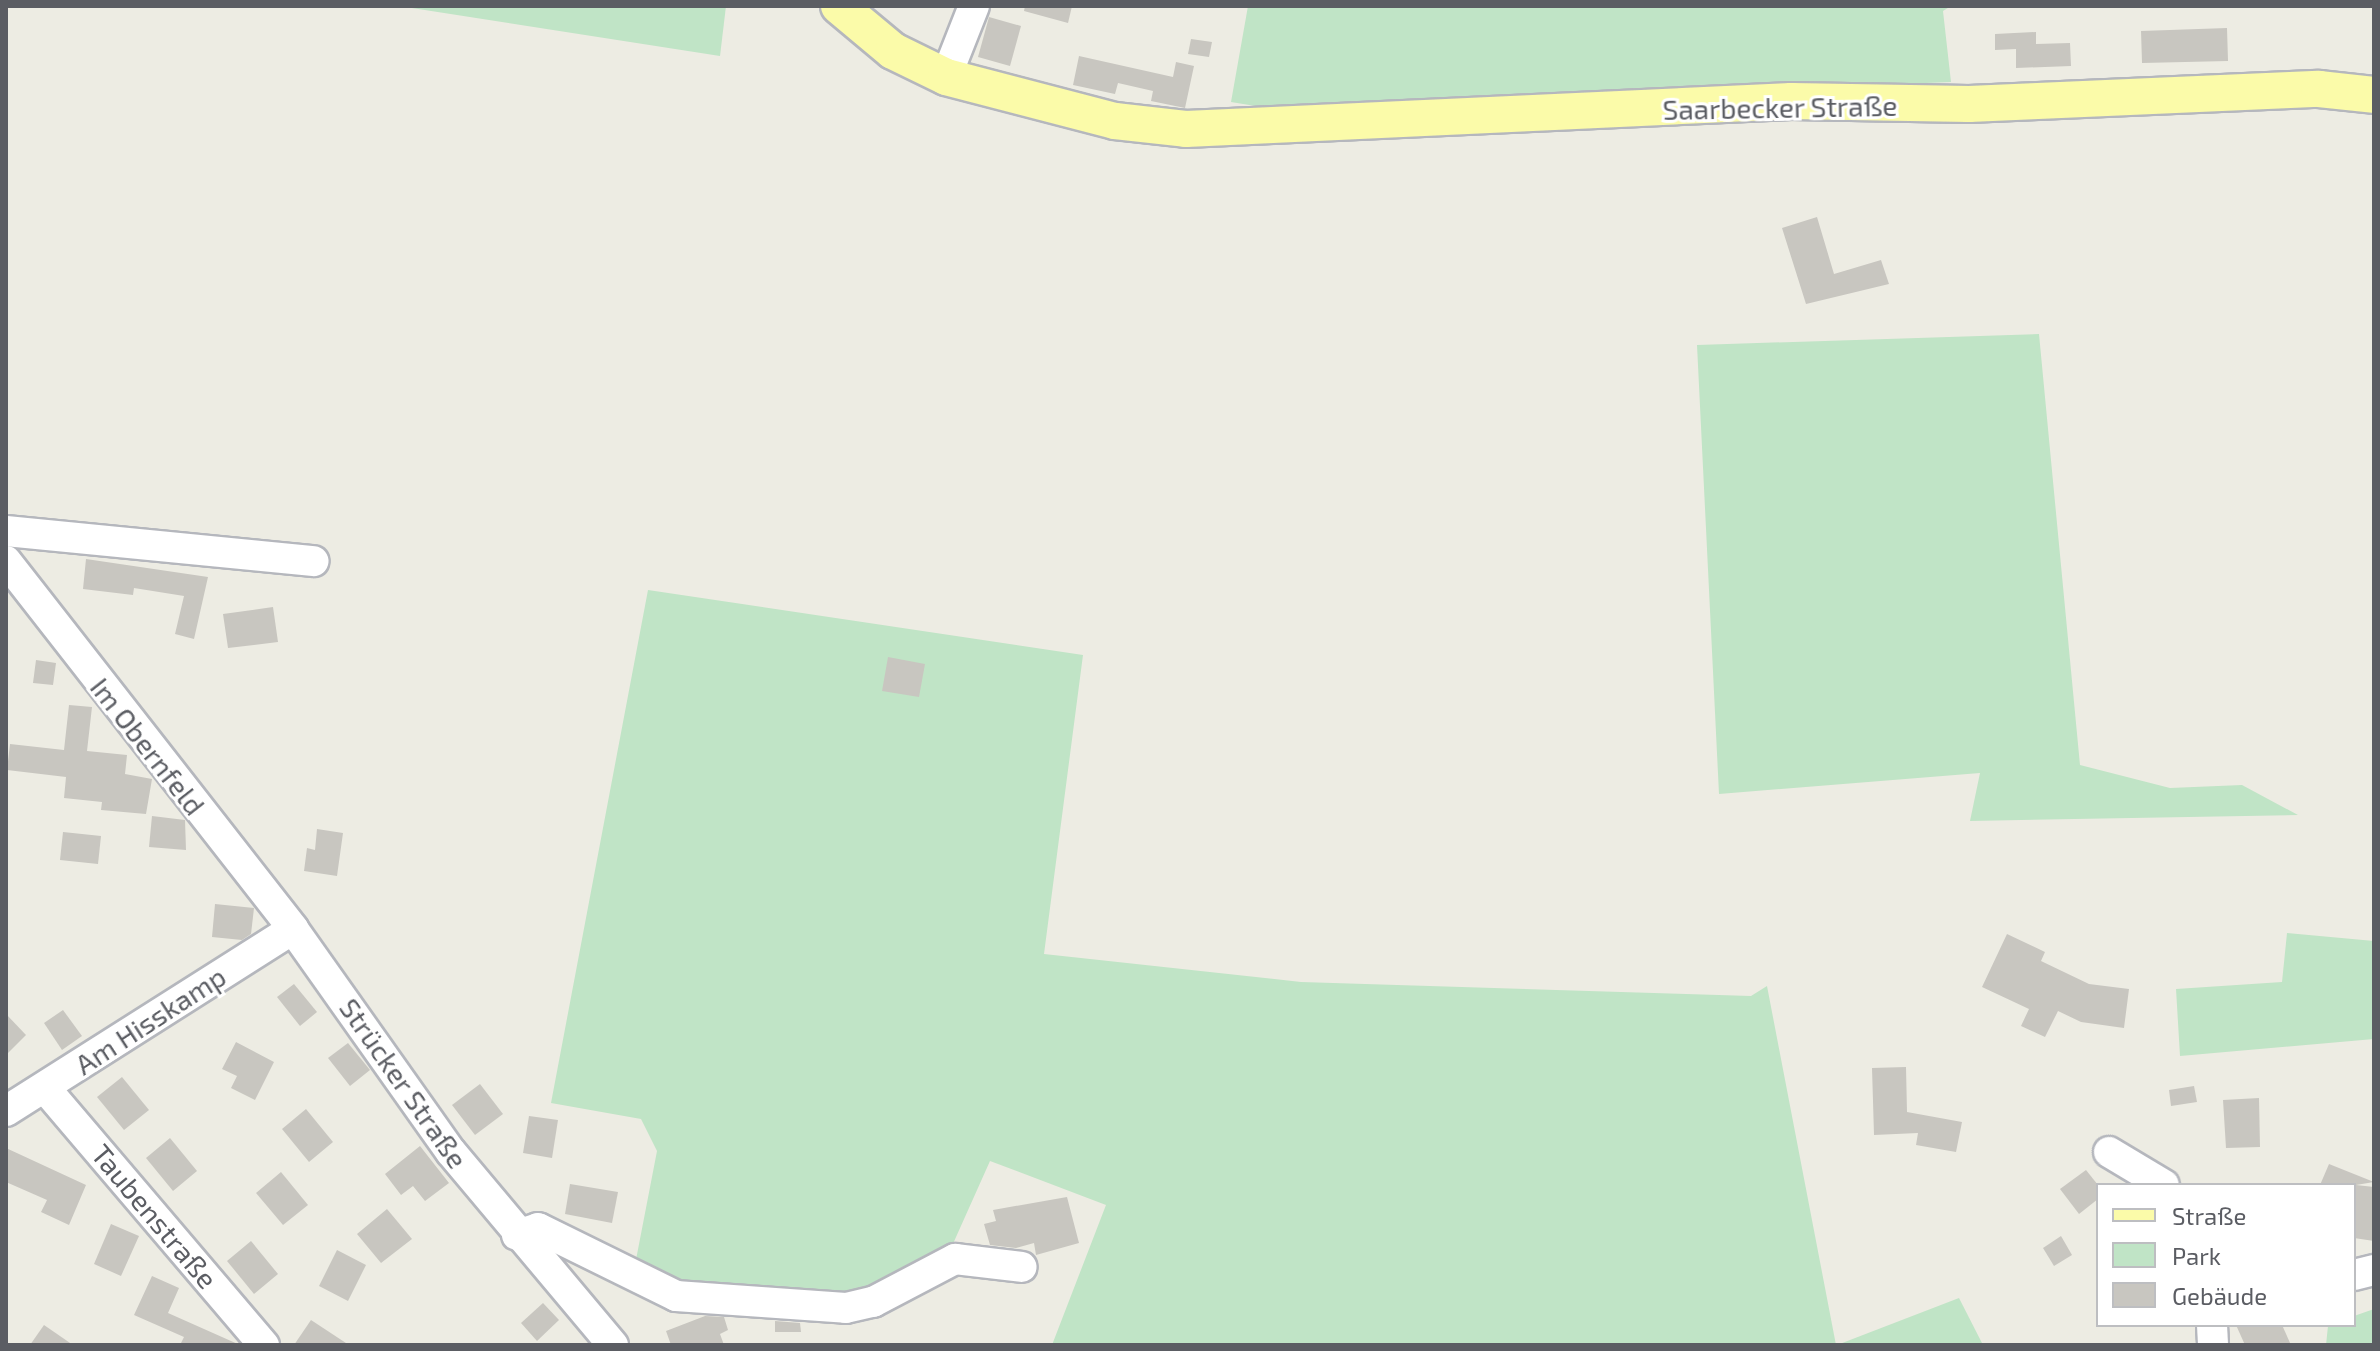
<!DOCTYPE html>
<html>
<head>
<meta charset="utf-8">
<style>
  body { margin:0 }
  #map { position:relative; width:2380px; height:1351px; overflow:hidden; background:#edece3; font-family:"Exo 2",sans-serif }
  div>[style] { position:absolute }
  .green>* { inset:0; background:#c0e4c6 }
  .building>* { inset:0; background:#c8c6c0 }
  .roads { filter:drop-shadow(2px 0 #b5b7bd) drop-shadow(-2px 0 #b5b7bd) drop-shadow(0 2px #b5b7bd) drop-shadow(0 -2px #b5b7bd) }
  .minor>* { height:30px; margin:-15px; padding:0 15px; transform-origin:15px; border-radius:15px; background:#fff }
  .major>* { height:36px; margin:-18px; padding:0 18px; transform-origin:18px; border-radius:18px; background:#fbfba9 }
  span { translate:-50% -50%; white-space:nowrap; text-align:center; line-height:1.15; -webkit-text-stroke:6px #fff; paint-order:stroke }
  .street-label { font-size:28px; color:#5b5d63 }
  .frame { position:absolute; inset:0; border:8px solid #5b5d63; pointer-events:none }
  .legend { position:absolute; left:2096px; top:1183px; width:260px; height:144px; box-sizing:border-box; background:#fff; border:2px solid #bdbec1; margin:0; padding:10px 14px; list-style:none; font-size:24px; color:#5b5d63 }
  .legend li { display:flex; align-items:center; gap:16px; height:40px }
  .legend b { width:40px; border:2px solid #bdbec1 }
</style>
</head>
<body>
<div id="map">
  <div class="green">
    <div style="clip-path:polygon(399px 6px,726px 6px,720px 56px)"></div>
    <div style="clip-path:polygon(1248px 6px,1951px 6px,1943px 11px,1951px 82px,1273px 109px,1231px 102px)"></div>
    <div style="clip-path:polygon(2039px 334px,2080px 765px,2170px 788px,2242px 785px,2298px 815px,1970px 821px,1980px 773px,1719px 794px,1697px 345px)"></div>
    <div style="clip-path:polygon(648px 590px,1083px 655px,1044px 954px,1301px 982px,1751px 996px,1767px 986px,1836px 1345px,1052px 1345px,1106px 1205px,990px 1161px,952px 1246px,869px 1296px,677px 1287px,634px 1270px,657px 1151px,641px 1119px,551px 1103px)"></div>
    <div style="clip-path:polygon(2287px 933px,2374px 941px,2374px 1039px,2180px 1056px,2176px 989px,2282px 982px)"></div>
    <div style="clip-path:polygon(1959px 1298px,1983px 1345px,1837px 1345px)"></div>
    <div style="clip-path:polygon(2374px 1309px,2374px 1345px,2326px 1345px,2328px 1326px,2354px 1325px,2354px 1316px)"></div>
  </div>
  <div class="building">
    <div style="clip-path:polygon(1025px 6px,1072px 6px,1068px 23px,1024px 11px)"></div>
    <div style="clip-path:polygon(989px 17px,1021px 26px,1010px 66px,978px 57px)"></div>
    <div style="clip-path:polygon(2227px 28px,2228px 61px,2142px 63px,2141px 31px)"></div>
    <div style="clip-path:polygon(2036px 32px,2036px 44px,2070px 43px,2071px 66px,2016px 68px,2016px 49px,1995px 50px,1995px 34px)"></div>
    <div style="clip-path:polygon(1191px 39px,1212px 42px,1209px 57px,1188px 54px)"></div>
    <div style="clip-path:polygon(1079px 56px,1173px 77px,1176px 62px,1194px 66px,1185px 108px,1151px 101px,1153px 91px,1118px 83px,1115px 94px,1073px 85px)"></div>
    <div style="clip-path:polygon(1817px 217px,1834px 274px,1881px 260px,1889px 284px,1806px 304px,1782px 228px)"></div>
    <div style="clip-path:polygon(86px 559px,208px 577px,194px 639px,175px 634px,184px 596px,134px 588px,133px 595px,83px 589px)"></div>
    <div style="clip-path:polygon(273px 607px,278px 642px,228px 648px,223px 614px)"></div>
    <div style="clip-path:polygon(888px 657px,925px 664px,919px 697px,882px 691px)"></div>
    <div style="clip-path:polygon(36px 660px,56px 663px,53px 685px,33px 683px)"></div>
    <div style="clip-path:polygon(69px 705px,92px 707px,87px 751px,127px 755px,125px 774px,152px 779px,146px 814px,101px 810px,102px 802px,64px 798px,66px 777px,7px 770px,10px 744px,64px 750px)"></div>
    <div style="clip-path:polygon(152px 816px,185px 820px,186px 850px,149px 847px)"></div>
    <div style="clip-path:polygon(317px 829px,343px 833px,337px 876px,304px 871px,307px 848px,315px 850px)"></div>
    <div style="clip-path:polygon(63px 832px,101px 836px,98px 864px,60px 860px)"></div>
    <div style="clip-path:polygon(215px 904px,254px 908px,251px 934px,242px 940px,212px 937px)"></div>
    <div style="clip-path:polygon(2007px 934px,2045px 952px,2041px 961px,2089px 984px,2129px 989px,2124px 1028px,2081px 1022px,2058px 1011px,2045px 1037px,2021px 1026px,2029px 1009px,1982px 987px)"></div>
    <div style="clip-path:polygon(294px 984px,317px 1012px,300px 1026px,277px 997px)"></div>
    <div style="clip-path:polygon(63px 1010px,82px 1036px,62px 1050px,44px 1023px)"></div>
    <div style="clip-path:polygon(6px 1014px,26px 1035px,6px 1055px)"></div>
    <div style="clip-path:polygon(236px 1042px,274px 1062px,255px 1100px,231px 1088px,237px 1076px,222px 1069px)"></div>
    <div style="clip-path:polygon(348px 1043px,370px 1070px,350px 1086px,328px 1058px)"></div>
    <div style="clip-path:polygon(1906px 1067px,1907px 1112px,1962px 1122px,1956px 1152px,1916px 1145px,1918px 1133px,1874px 1135px,1872px 1068px)"></div>
    <div style="clip-path:polygon(122px 1077px,149px 1110px,124px 1130px,97px 1097px)"></div>
    <div style="clip-path:polygon(480px 1084px,503px 1114px,475px 1135px,452px 1105px)"></div>
    <div style="clip-path:polygon(2194px 1086px,2197px 1102px,2171px 1106px,2169px 1090px)"></div>
    <div style="clip-path:polygon(2259px 1098px,2260px 1147px,2226px 1148px,2223px 1100px)"></div>
    <div style="clip-path:polygon(306px 1109px,333px 1142px,309px 1162px,282px 1129px)"></div>
    <div style="clip-path:polygon(529px 1116px,558px 1120px,552px 1158px,523px 1153px)"></div>
    <div style="clip-path:polygon(170px 1138px,197px 1171px,173px 1191px,146px 1158px)"></div>
    <div style="clip-path:polygon(420px 1146px,449px 1183px,425px 1201px,413px 1186px,401px 1195px,385px 1174px)"></div>
    <div style="clip-path:polygon(6px 1148px,86px 1185px,69px 1225px,41px 1212px,47px 1200px,6px 1182px)"></div>
    <div style="clip-path:polygon(2329px 1164px,2374px 1182px,2356px 1185px,2374px 1187px,2374px 1241px,2354px 1238px,2354px 1185px,2320px 1185px)"></div>
    <div style="clip-path:polygon(2086px 1170px,2098px 1185px,2098px 1199px,2079px 1214px,2060px 1189px)"></div>
    <div style="clip-path:polygon(281px 1172px,308px 1205px,283px 1225px,256px 1193px)"></div>
    <div style="clip-path:polygon(570px 1184px,618px 1192px,612px 1223px,565px 1214px)"></div>
    <div style="clip-path:polygon(1067px 1197px,1079px 1243px,1036px 1255px,1034px 1243px,1016px 1248px,990px 1245px,984px 1224px,996px 1221px,993px 1210px)"></div>
    <div style="clip-path:polygon(387px 1209px,412px 1239px,381px 1263px,357px 1234px)"></div>
    <div style="clip-path:polygon(111px 1224px,139px 1236px,121px 1276px,94px 1264px)"></div>
    <div style="clip-path:polygon(2061px 1236px,2072px 1255px,2054px 1266px,2043px 1248px)"></div>
    <div style="clip-path:polygon(251px 1241px,278px 1274px,254px 1294px,227px 1261px)"></div>
    <div style="clip-path:polygon(337px 1250px,366px 1265px,348px 1301px,319px 1286px)"></div>
    <div style="clip-path:polygon(152px 1276px,179px 1288px,168px 1313px,240px 1345px,180px 1345px,184px 1337px,134px 1315px)"></div>
    <div style="clip-path:polygon(543px 1303px,559px 1320px,537px 1341px,521px 1323px)"></div>
    <div style="clip-path:polygon(705px 1316px,724px 1317px,728px 1330px,720px 1334px,724px 1345px,671px 1345px,666px 1331px)"></div>
    <div style="clip-path:polygon(311px 1320px,349px 1345px,294px 1345px)"></div>
    <div style="clip-path:polygon(775px 1321px,800px 1323px,801px 1332px,775px 1332px)"></div>
    <div style="clip-path:polygon(44px 1325px,73px 1345px,30px 1345px)"></div>
    <div style="clip-path:polygon(2236px 1325px,2282px 1325px,2291px 1345px,2245px 1345px)"></div>
  </div>
  <div class="roads">
    <div class="minor">
      <div style="left:946px;top:77px;width:76px;rotate:-68.5deg"></div>
      <div style="left:6px;top:531px;width:309px;rotate:5.6deg"></div>
      <div style="left:6px;top:561px;width:467px;rotate:52deg"></div>
      <div style="left:293px;top:929px;width:273px;rotate:54.7deg"></div>
      <div style="left:451px;top:1152px;width:252px;rotate:50deg"></div>
      <div style="left:45px;top:1088px;width:338px;rotate:49.6deg"></div>
      <div style="left:6px;top:1111px;width:340px;rotate:-32.4deg"></div>
      <div style="left:2109px;top:1152px;width:64px;rotate:31deg"></div>
      <div style="left:517px;top:1235px;width:22px;rotate:-18deg"></div>
      <div style="left:538px;top:1228px;width:154px;rotate:26.2deg"></div>
      <div style="left:676px;top:1296px;width:170px;rotate:4deg"></div>
      <div style="left:846px;top:1308px;width:28px;rotate:-13deg"></div>
      <div style="left:873px;top:1302px;width:93px;rotate:-27.7deg"></div>
      <div style="left:955px;top:1259px;width:67px;rotate:6.8deg"></div>
      <div style="left:2354px;top:1275px;width:21px;rotate:-14deg"></div>
      <div style="left:2212px;top:1325px;width:20px;rotate:87deg"></div>
    </div>
    <div class="major">
      <div style="left:839px;top:6px;width:70px;rotate:39.8deg"></div>
      <div style="left:893px;top:51px;width:59px;rotate:26.1deg"></div>
      <div style="left:946px;top:77px;width:175px;rotate:14.6deg"></div>
      <div style="left:1115px;top:121px;width:71px;rotate:6.4deg"></div>
      <div style="left:1186px;top:129px;width:606px;rotate:-2.65deg"></div>
      <div style="left:1791px;top:101px;width:178px;rotate:1deg"></div>
      <div style="left:1969px;top:104px;width:350px;rotate:-2.5deg"></div>
      <div style="left:2319px;top:89px;width:55px;rotate:6.2deg"></div>
    </div>
  </div>
  <div class="street-label">
    <span style="left:1780px;top:107px;rotate:-1deg">Saarbecker Straße</span>
    <span style="left:148px;top:746px;rotate:52deg">Im Obernfeld</span>
    <span style="left:150px;top:1020px;rotate:-33deg">Am Hisskamp</span>
    <span style="left:404px;top:1083px;rotate:55deg">Strücker Straße</span>
    <span style="left:155px;top:1216px;rotate:50deg">Taubenstraße</span>
  </div>
  <div class="frame"></div>
  <ul class="legend">
  <li><b style="height:10px;background:#fbfba9"></b>Straße</li>
  <li><b style="height:22px;background:#c0e4c6"></b>Park</li>
  <li><b style="height:22px;background:#c8c6c0"></b>Gebäude</li>
  </ul>
</div>
</body>
</html>
